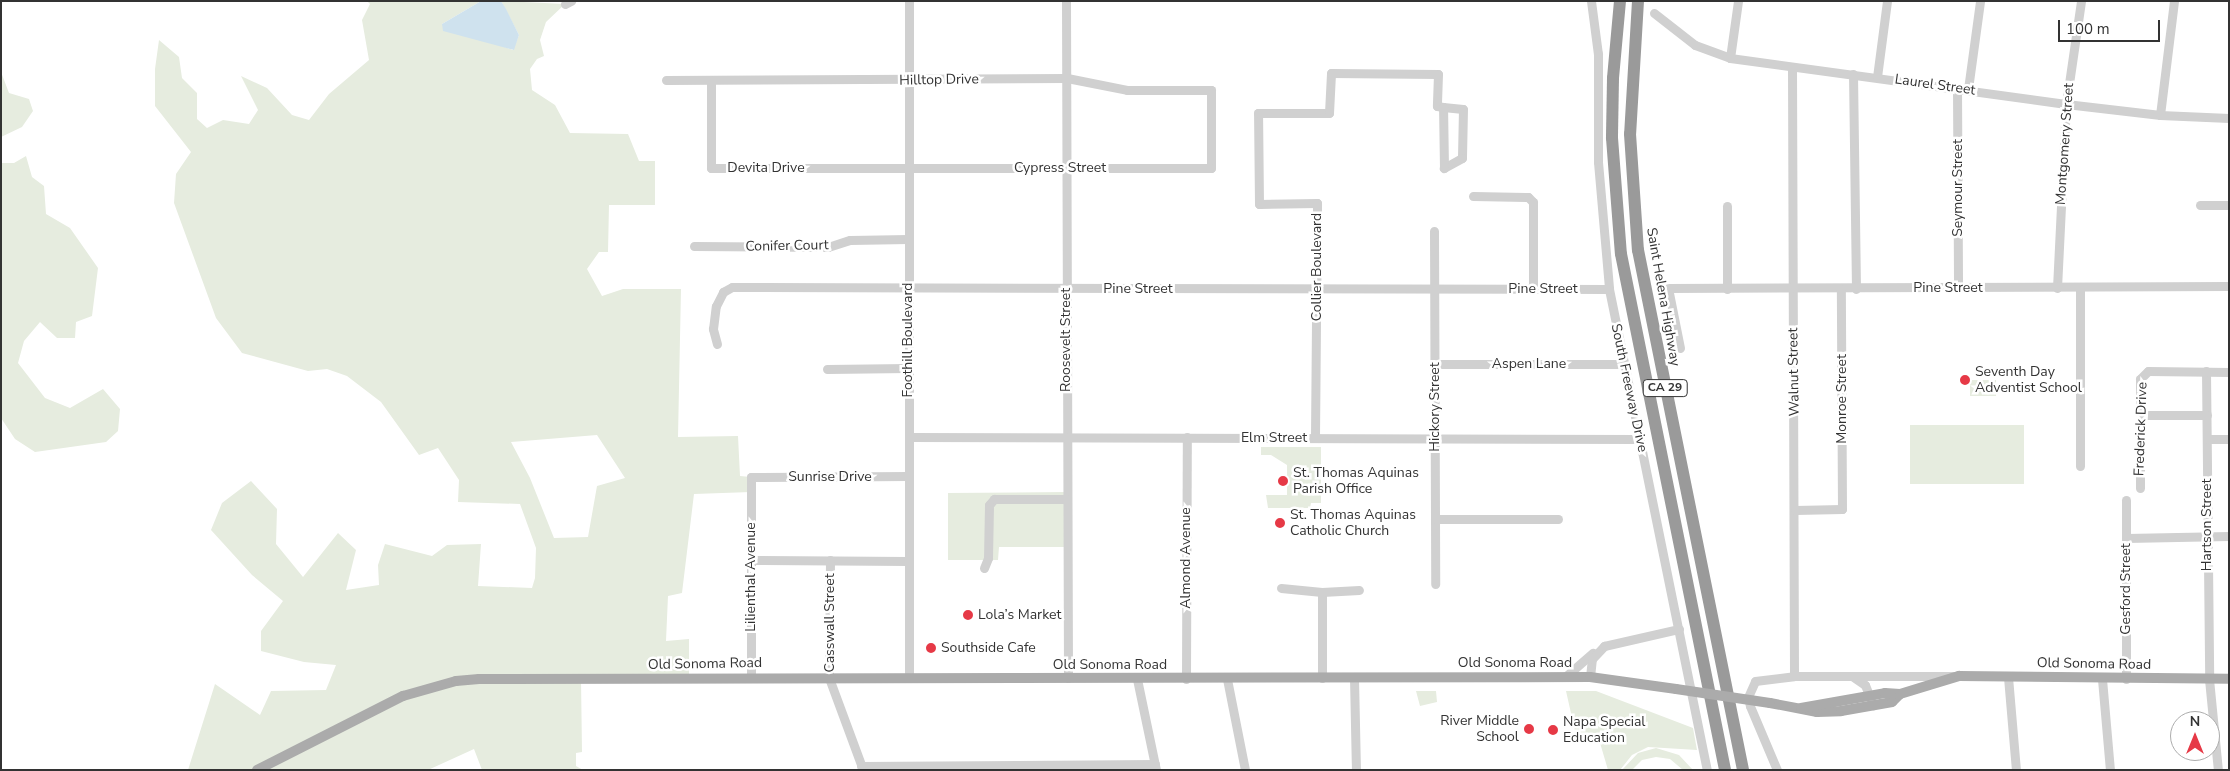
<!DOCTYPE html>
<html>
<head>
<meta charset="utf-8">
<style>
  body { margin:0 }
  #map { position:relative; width:2230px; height:771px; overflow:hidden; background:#fff; font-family:"Nunito Sans",sans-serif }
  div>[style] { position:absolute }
  .green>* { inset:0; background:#e6ecdf }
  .water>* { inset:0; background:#cfe2ee }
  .minor>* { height:9px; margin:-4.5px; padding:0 4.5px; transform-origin:4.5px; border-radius:4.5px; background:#d0d0d0 }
  .major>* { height:10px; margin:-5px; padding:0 5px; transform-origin:5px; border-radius:5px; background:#ababab }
  .highway>* { height:12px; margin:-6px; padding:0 6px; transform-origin:6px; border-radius:6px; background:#9a9a9a }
  .major-bridge>* { height:10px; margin:-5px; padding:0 5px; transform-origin:5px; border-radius:5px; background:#ababab }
  .dots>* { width:14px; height:14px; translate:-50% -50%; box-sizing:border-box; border:2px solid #fff; border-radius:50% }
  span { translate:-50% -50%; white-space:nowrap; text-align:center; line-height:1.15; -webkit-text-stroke:5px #fff; paint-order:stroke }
  .shield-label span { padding:1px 4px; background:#fff; border:1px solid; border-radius:4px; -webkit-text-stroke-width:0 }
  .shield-label { font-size:12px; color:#333; font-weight:700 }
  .street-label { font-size:14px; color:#333 }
  .poi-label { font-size:14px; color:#333 }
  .left { translate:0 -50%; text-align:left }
  .right { translate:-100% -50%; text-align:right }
  .frame { position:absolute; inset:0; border:2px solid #333; pointer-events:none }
  .north { position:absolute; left:2170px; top:711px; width:50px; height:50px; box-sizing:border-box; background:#fff; border:1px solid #adadad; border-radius:50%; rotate:0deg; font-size:14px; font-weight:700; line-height:20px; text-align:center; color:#333 }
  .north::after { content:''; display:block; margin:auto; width:18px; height:22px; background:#e63946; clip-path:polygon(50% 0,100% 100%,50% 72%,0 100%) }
  .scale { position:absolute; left:2058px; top:20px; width:102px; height:22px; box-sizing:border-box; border:2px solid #333; border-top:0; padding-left:6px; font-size:15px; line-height:18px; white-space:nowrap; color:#333; -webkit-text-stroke:4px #fff; paint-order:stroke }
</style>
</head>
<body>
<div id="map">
  <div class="green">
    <div style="clip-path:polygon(evenodd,367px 1px,481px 1px,442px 24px,513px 50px,519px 35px,501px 1px,565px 4px,546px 22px,540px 40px,544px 56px,537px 59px,530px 69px,532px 90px,555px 105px,570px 133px,628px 134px,639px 161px,655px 161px,655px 205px,609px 205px,608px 252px,599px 252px,587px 269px,602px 296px,623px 289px,681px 289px,678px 437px,738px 436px,740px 476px,751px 477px,751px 492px,694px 494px,682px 593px,668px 596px,666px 641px,689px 639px,689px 678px,581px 679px,582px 752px,576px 753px,576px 766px,583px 770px,482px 770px,474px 749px,428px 770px,188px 770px,215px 684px,260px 715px,271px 691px,326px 690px,336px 665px,304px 662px,261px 651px,261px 631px,283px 601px,252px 575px,211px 530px,222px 503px,251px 481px,277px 509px,276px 544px,303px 577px,338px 533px,356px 550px,346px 590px,379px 585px,378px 565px,385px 544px,432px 556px,447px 545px,481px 544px,478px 586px,532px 588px,535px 578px,536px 548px,520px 504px,458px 502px,459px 480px,438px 448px,419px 455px,381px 402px,347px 376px,327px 369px,308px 371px,242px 353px,216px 318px,174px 203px,176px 174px,191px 152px,155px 106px,155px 69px,159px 40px,179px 57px,182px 78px,197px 93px,197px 119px,207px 128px,223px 120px,249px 124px,258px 110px,241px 76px,267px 88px,292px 115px,309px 120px,329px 94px,369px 60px,362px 20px,370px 4px,367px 1px,597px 435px,625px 478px,597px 486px,588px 537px,554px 538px,530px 478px,511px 442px,597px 435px)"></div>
    <div style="clip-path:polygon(1px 72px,9px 93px,29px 99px,33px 111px,22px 127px,1px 137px)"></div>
    <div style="clip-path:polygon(26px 156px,32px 177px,44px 186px,46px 214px,70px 228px,98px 268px,92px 316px,76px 322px,75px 338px,57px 338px,40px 322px,24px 341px,18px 363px,45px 398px,70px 408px,103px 389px,120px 409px,118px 431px,106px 442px,35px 452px,15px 439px,1px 418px,1px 163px,14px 163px)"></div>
    <div style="clip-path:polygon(1970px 380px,1996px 380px,1996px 396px,1970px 396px)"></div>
    <div style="clip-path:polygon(1910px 425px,2024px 425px,2024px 484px,1910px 484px)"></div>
    <div style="clip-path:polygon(1261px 447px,1321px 447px,1321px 503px,1311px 503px,1310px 508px,1268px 508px,1266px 495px,1287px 495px,1287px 465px,1271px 455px,1261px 455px)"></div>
    <div style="clip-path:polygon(1067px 492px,1067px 547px,999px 547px,998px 560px,948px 560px,948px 493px)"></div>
    <div style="clip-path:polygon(1416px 691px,1436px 691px,1437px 702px,1420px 706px)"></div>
    <div style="clip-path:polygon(1566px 691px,1596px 691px,1693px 728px,1697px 750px,1648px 747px,1632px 755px,1620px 770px,1608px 770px,1598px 736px,1577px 740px)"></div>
    <div style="clip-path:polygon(1656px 748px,1679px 755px,1693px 770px,1683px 770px,1670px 759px,1656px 757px,1642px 760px,1632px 770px,1622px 770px,1638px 753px)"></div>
  </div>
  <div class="water">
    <div style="clip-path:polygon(481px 1px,501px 1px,506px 9px,519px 35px,514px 50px,443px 31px,442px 24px)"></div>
  </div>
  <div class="minor">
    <div style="left:1066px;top:1px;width:677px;rotate:89.83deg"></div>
    <div style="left:1591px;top:1px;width:53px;rotate:82.5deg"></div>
    <div style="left:1598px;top:54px;width:108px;rotate:90deg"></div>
    <div style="left:1598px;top:162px;width:127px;rotate:85deg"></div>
    <div style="left:1609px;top:289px;width:491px;rotate:78.5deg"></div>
    <div style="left:565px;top:4px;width:7px;rotate:-27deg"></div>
    <div style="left:1654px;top:13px;width:52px;rotate:38deg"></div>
    <div style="left:1695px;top:45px;width:37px;rotate:20deg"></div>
    <div style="left:1730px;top:58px;width:339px;rotate:7.8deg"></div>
    <div style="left:2066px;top:104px;width:95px;rotate:6.7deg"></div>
    <div style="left:2160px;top:115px;width:69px;rotate:2.5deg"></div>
    <div style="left:1730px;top:58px;width:58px;rotate:-82deg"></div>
    <div style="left:1792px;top:68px;width:608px;rotate:89.81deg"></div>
    <div style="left:1853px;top:74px;width:215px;rotate:89.2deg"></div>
    <div style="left:1877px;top:77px;width:77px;rotate:-82.5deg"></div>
    <div style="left:666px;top:80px;width:401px;rotate:-0.3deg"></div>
    <div style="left:1067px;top:78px;width:61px;rotate:11.3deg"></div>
    <div style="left:1127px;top:90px;width:84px"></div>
    <div style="left:1211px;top:90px;width:78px;rotate:90deg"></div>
    <div style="left:1211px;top:168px;width:500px;rotate:180deg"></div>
    <div style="left:711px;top:168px;width:88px;rotate:-90deg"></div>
    <div style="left:1957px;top:88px;width:200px;rotate:89.7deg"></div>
    <div style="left:1968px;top:89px;width:89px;rotate:-82.2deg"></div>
    <div style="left:2160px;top:115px;width:115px;rotate:-83deg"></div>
    <div style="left:1473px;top:196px;width:55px;rotate:1deg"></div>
    <div style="left:1528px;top:197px;width:7px;rotate:45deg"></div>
    <div style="left:1533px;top:202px;width:87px;rotate:90deg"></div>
    <div style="left:2200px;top:205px;width:29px"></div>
    <div style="left:1434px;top:231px;width:353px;rotate:89.8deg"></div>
    <div style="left:694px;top:246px;width:134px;rotate:0.4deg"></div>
    <div style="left:828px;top:247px;width:23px;rotate:-18deg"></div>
    <div style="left:850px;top:240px;width:58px;rotate:-1deg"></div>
    <div style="left:2057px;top:288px;width:184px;rotate:-87.2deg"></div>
    <div style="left:2066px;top:104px;width:104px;rotate:-81.7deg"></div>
    <div style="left:2080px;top:288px;width:178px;rotate:90deg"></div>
    <div style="left:1727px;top:289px;width:83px;rotate:-90deg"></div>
    <div style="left:717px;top:344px;width:16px;rotate:-105deg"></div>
    <div style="left:713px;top:329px;width:23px;rotate:-83deg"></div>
    <div style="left:716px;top:306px;width:16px;rotate:-63deg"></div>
    <div style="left:723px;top:292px;width:10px;rotate:-29deg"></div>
    <div style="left:732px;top:287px;width:877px;rotate:0.13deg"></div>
    <div style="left:1680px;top:348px;width:61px;rotate:-101.3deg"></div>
    <div style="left:1668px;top:288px;width:561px;rotate:-0.2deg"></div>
    <div style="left:1435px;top:364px;width:189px"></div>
    <div style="left:827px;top:369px;width:81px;rotate:-0.7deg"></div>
    <div style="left:2206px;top:371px;width:308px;rotate:89.4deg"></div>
    <div style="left:2209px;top:679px;width:91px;rotate:84.4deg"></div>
    <div style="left:2140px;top:415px;width:67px"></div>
    <div style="left:909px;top:437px;width:731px;rotate:0.16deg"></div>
    <div style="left:1315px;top:437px;width:234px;rotate:-89.5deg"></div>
    <div style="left:1317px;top:203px;width:58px;rotate:179deg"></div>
    <div style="left:1259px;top:204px;width:91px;rotate:-90.6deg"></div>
    <div style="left:1258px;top:113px;width:71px"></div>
    <div style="left:1329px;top:113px;width:40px;rotate:-87.1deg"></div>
    <div style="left:1331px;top:73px;width:107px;rotate:0.5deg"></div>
    <div style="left:1438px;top:74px;width:32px;rotate:92deg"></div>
    <div style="left:1437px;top:106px;width:6px;rotate:9deg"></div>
    <div style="left:1443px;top:107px;width:20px;rotate:6deg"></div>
    <div style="left:1463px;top:109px;width:49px;rotate:91.2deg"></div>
    <div style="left:1462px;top:158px;width:21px;rotate:151deg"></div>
    <div style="left:1444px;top:168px;width:61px;rotate:-90.9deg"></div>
    <div style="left:2207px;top:439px;width:22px"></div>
    <div style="left:2140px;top:488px;width:109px;rotate:-90deg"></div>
    <div style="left:2140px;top:379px;width:11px;rotate:-45deg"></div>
    <div style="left:2148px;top:371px;width:81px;rotate:0.7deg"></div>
    <div style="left:1795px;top:510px;width:47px;rotate:-1.2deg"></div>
    <div style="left:1842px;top:509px;width:220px;rotate:-90.3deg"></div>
    <div style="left:1435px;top:519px;width:123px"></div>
    <div style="left:2126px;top:538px;width:103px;rotate:-1.1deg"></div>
    <div style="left:752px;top:560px;width:156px;rotate:0.4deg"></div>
    <div style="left:830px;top:560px;width:118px;rotate:90.5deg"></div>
    <div style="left:829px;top:678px;width:98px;rotate:69.7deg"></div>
    <div style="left:984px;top:568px;width:11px;rotate:-68deg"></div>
    <div style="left:988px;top:558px;width:53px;rotate:-88.9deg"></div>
    <div style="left:989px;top:505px;width:8px;rotate:-50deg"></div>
    <div style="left:994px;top:499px;width:73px"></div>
    <div style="left:1281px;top:588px;width:41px;rotate:5.6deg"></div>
    <div style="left:1852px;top:676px;width:16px;rotate:35deg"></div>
    <div style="left:1865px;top:685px;width:22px;rotate:68deg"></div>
    <div style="left:751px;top:677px;width:200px;rotate:-90deg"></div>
    <div style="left:751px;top:477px;width:157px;rotate:-0.4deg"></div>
    <div style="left:1354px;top:677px;width:93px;rotate:88.8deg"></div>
    <div style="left:1565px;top:677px;width:37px;rotate:-41deg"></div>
    <div style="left:1590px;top:677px;width:18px;rotate:-84deg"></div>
    <div style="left:1592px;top:659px;width:18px;rotate:-47deg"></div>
    <div style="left:1604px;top:646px;width:77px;rotate:-12.8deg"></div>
    <div style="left:2008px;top:677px;width:93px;rotate:85.1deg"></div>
    <div style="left:909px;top:678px;width:677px;rotate:-90deg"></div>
    <div style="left:1322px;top:678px;width:86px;rotate:-90deg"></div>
    <div style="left:1322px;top:592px;width:37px;rotate:-3deg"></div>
    <div style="left:1137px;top:679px;width:93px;rotate:78.2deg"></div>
    <div style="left:1186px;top:679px;width:242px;rotate:-89.8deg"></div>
    <div style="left:1227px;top:679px;width:93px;rotate:78.8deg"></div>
    <div style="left:2102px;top:679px;width:91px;rotate:85deg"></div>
    <div style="left:2126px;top:679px;width:179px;rotate:-90deg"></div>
    <div style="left:861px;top:766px;width:294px;rotate:-0.4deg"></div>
    <div style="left:1777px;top:770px;width:69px;rotate:-112.9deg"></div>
    <div style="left:1750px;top:706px;width:9px;rotate:-103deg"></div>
    <div style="left:1748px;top:697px;width:17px;rotate:-66deg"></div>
    <div style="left:1755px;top:681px;width:39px;rotate:-7deg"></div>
    <div style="left:1794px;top:676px;width:159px"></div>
  </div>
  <div class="major">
    <div style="left:1770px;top:703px;width:48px;rotate:10.8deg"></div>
    <div style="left:1817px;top:712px;width:24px;rotate:-2deg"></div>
    <div style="left:1841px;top:711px;width:52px;rotate:-10deg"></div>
    <div style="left:1892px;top:702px;width:11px;rotate:-45deg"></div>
    <div style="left:1801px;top:708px;width:85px;rotate:-10.1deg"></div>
    <div style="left:1885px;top:693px;width:15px;rotate:4deg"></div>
    <div style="left:1900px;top:694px;width:62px;rotate:-17deg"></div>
    <div style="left:1959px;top:676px;width:270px;rotate:0.6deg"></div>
    <div style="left:257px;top:770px;width:164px;rotate:-26.9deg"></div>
    <div style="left:403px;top:696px;width:55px;rotate:-15.8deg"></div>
    <div style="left:456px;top:681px;width:23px;rotate:-5deg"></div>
    <div style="left:479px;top:679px;width:1111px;rotate:-0.1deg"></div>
    <div style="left:1590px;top:677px;width:87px;rotate:7.9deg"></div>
  </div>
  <div class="highway">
    <div style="left:1620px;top:1px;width:77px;rotate:95.2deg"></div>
    <div style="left:1613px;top:78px;width:60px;rotate:91deg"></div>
    <div style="left:1612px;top:138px;width:116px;rotate:85.6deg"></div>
    <div style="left:1621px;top:254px;width:526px;rotate:78.6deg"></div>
    <div style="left:1638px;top:1px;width:133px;rotate:93.4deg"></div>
    <div style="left:1630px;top:134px;width:116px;rotate:86.1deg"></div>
    <div style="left:1638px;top:250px;width:530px;rotate:78.58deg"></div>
  </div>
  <div class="major-bridge">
    <div style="left:1676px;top:689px;width:95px;rotate:8.5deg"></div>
  </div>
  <div class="dots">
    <div style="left:1965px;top:380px;background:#e63946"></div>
    <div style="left:1283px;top:481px;background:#e63946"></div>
    <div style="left:1280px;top:523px;background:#e63946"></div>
    <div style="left:968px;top:615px;background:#e63946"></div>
    <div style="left:931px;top:648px;background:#e63946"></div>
    <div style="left:1529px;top:729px;background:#e63946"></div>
    <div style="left:1553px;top:730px;background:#e63946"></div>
  </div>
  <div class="shield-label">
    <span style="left:1665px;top:388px">CA 29</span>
  </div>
  <div class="street-label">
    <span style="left:939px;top:80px;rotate:-1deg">Hilltop Drive</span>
    <span style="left:1935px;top:85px;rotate:8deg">Laurel Street</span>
    <span style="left:2065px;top:144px;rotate:-86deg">Montgomery Street</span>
    <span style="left:766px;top:168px">Devita Drive</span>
    <span style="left:1060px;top:168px">Cypress Street</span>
    <span style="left:1958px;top:188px;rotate:-90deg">Seymour Street</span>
    <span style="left:787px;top:246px;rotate:-1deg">Conifer Court</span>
    <span style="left:1317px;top:267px;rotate:-90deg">Collier Boulevard</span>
    <span style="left:1948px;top:288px">Pine Street</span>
    <span style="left:1138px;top:289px">Pine Street</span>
    <span style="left:1543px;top:289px">Pine Street</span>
    <span style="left:1663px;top:297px;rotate:80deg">Saint Helena Highway</span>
    <span style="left:908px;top:340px;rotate:-90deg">Foothill Boulevard</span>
    <span style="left:1066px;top:340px;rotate:-90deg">Roosevelt Street</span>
    <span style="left:1529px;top:364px">Aspen Lane</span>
    <span style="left:1794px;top:372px;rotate:-91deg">Walnut Street</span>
    <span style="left:1629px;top:388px;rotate:78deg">South Freeway Drive</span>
    <span style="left:1842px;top:399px;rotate:-90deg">Monroe Street</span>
    <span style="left:1435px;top:407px;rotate:-90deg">Hickory Street</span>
    <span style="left:2141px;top:429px;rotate:-88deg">Frederick Drive</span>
    <span style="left:1274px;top:438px">Elm Street</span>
    <span style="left:830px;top:477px">Sunrise Drive</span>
    <span style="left:2207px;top:525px;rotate:-90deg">Hartson Street</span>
    <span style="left:1186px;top:558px;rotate:-90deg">Almond Avenue</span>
    <span style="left:751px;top:577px;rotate:-90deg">Lilienthal Avenue</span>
    <span style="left:2126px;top:589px;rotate:-90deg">Gesford Street</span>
    <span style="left:830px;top:623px;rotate:-90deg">Casswall Street</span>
    <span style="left:1515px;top:663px">Old Sonoma Road</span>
    <span style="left:705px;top:664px;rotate:-1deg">Old Sonoma Road</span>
    <span style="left:2094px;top:664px;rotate:1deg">Old Sonoma Road</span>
    <span style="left:1110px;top:665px">Old Sonoma Road</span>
  </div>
  <div class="poi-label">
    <span class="left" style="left:1975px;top:380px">Seventh Day<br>Adventist School</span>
    <span class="left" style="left:1293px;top:481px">St. Thomas Aquinas<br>Parish Office</span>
    <span class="left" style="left:1290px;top:523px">St. Thomas Aquinas<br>Catholic Church</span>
    <span class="left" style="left:978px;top:615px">Lola’s Market</span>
    <span class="left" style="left:941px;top:648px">Southside Cafe</span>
    <span class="right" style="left:1519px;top:729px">River Middle<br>School</span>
    <span class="left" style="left:1563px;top:730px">Napa Special<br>Education</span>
  </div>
  <div class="frame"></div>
  <div class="north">N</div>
  <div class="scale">100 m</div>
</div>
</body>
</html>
